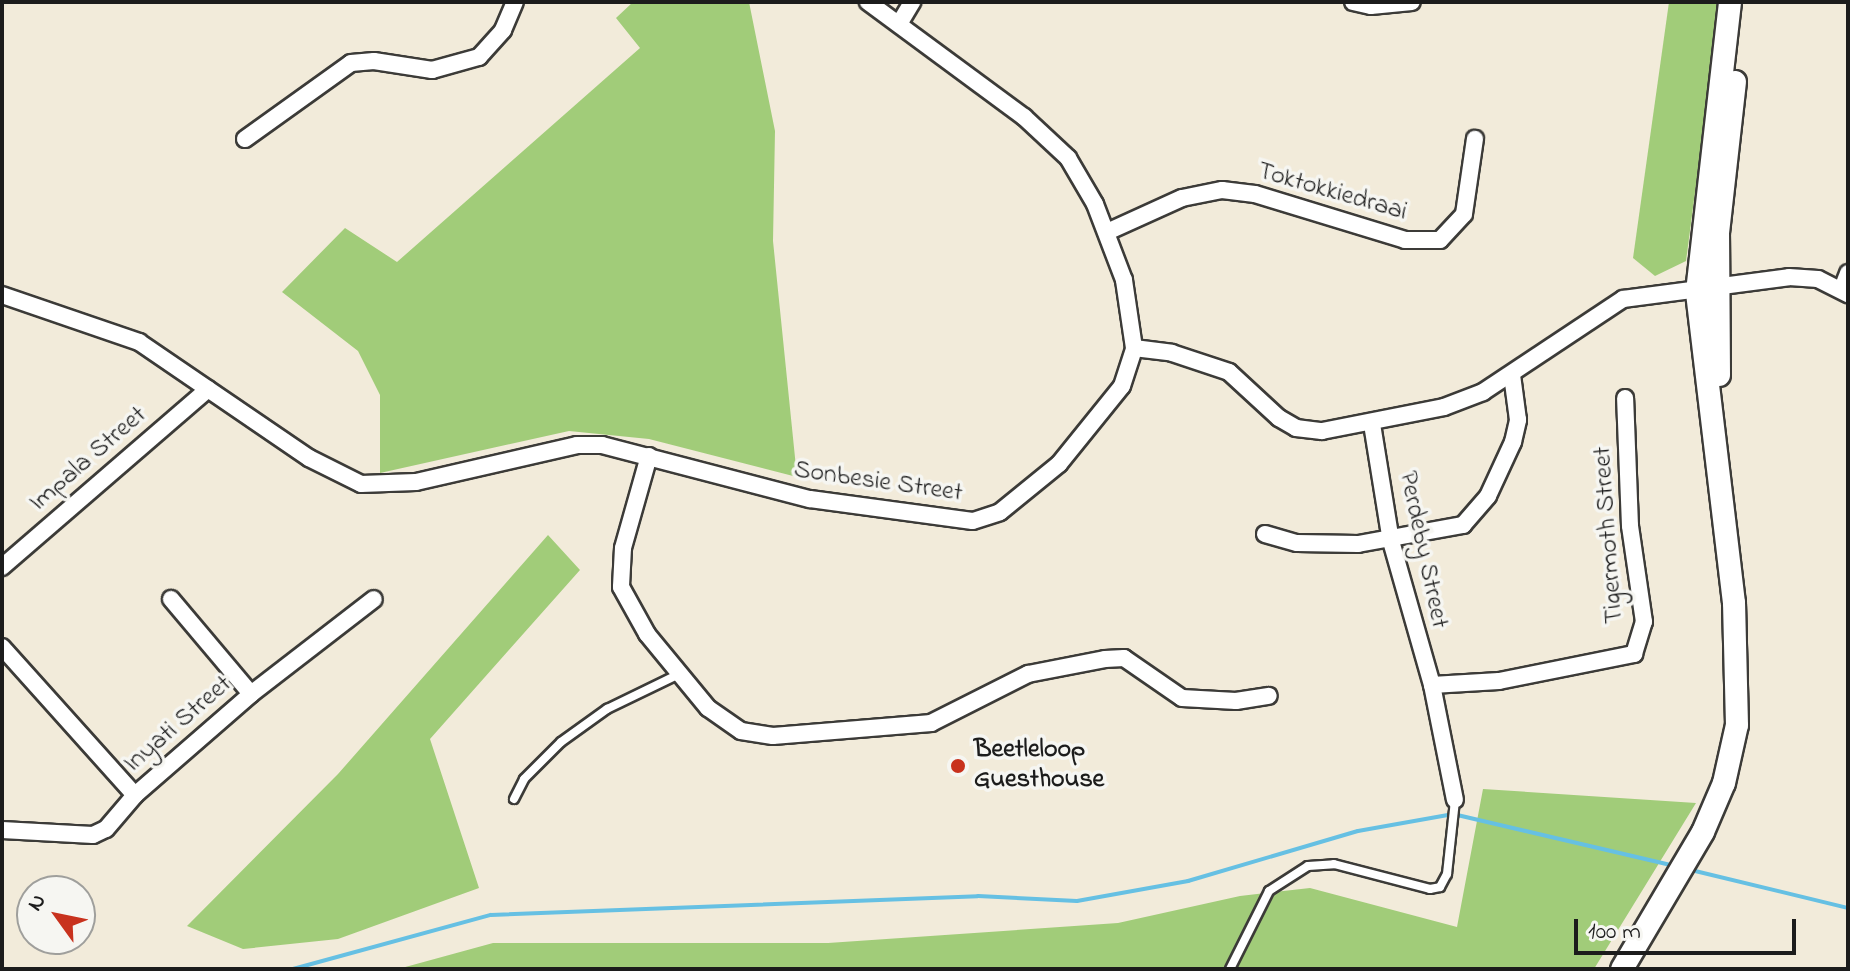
<!DOCTYPE html>
<html>
<head>
<meta charset="utf-8">
<style>
  body { margin:0 }
  #map { position:relative; width:1850px; height:971px; overflow:hidden; background:#f2ebda; font-family:"Indie Flower",sans-serif }
  div>[style] { position:absolute }
  .green>* { inset:0; background:#a1cc79 }
  .stream>* { height:4px; margin:-2px; padding:0 2px; transform-origin:2px; border-radius:2px; background:#66c0e3 }
  .roads { filter:drop-shadow(2px 0 #3c3b38) drop-shadow(-2px 0 #3c3b38) drop-shadow(0 2px #3c3b38) drop-shadow(0 -2px #3c3b38) }
  .lane>* { height:8px; margin:-4px; padding:0 4px; transform-origin:4px; border-radius:4px; background:#fff }
  .street>* { height:16px; margin:-8px; padding:0 8px; transform-origin:8px; border-radius:8px; background:#fff }
  .secondary>* { height:22px; margin:-11px; padding:0 11px; transform-origin:11px; border-radius:11px; background:#fff }
  .dots>* { width:22px; height:22px; translate:-50% -50%; box-sizing:border-box; border:4px solid #f6f6f2; border-radius:50% }
  span { translate:-50% -50%; white-space:nowrap; text-align:center; line-height:1.15; -webkit-text-stroke:7px #f6f6f2; paint-order:stroke }
  .street-label { font-size:26px; color:#1c1c1c }
  .poi-label { font-size:26px; color:#1c1c1c; font-weight:700 }
  .left { translate:0 -50%; text-align:left }
  .frame { position:absolute; inset:0; border:4px solid #1c1c1c; pointer-events:none }
  .north { position:absolute; left:16px; top:875px; width:80px; height:80px; box-sizing:border-box; background:#f6f6f2; border:2px solid #9f9f9c; border-radius:50%; rotate:303deg; font-size:22px; font-weight:700; line-height:32px; text-align:center; color:#1c1c1c }
  .north::after { content:''; display:block; margin:auto; width:28px; height:36px; background:#c8321e; clip-path:polygon(50% 0,100% 100%,50% 72%,0 100%) }
  .scale { position:absolute; left:1574px; top:919px; width:222px; height:36px; box-sizing:border-box; border:4px solid #1c1c1c; border-top:0; padding-left:10px; font-size:24px; line-height:28px; white-space:nowrap; color:#1c1c1c; -webkit-text-stroke:6px #f6f6f2; paint-order:stroke }
</style>
</head>
<body>
<div id="map">
  <div class="green">
    <div style="clip-path:polygon(633px 2px,749px 2px,775px 131px,773px 241px,797px 477px,649px 439px,569px 431px,380px 473px,380px 395px,358px 351px,282px 292px,345px 228px,397px 262px,640px 48px,616px 18px)"></div>
    <div style="clip-path:polygon(1669px 2px,1720px 2px,1686px 261px,1655px 276px,1633px 258px)"></div>
    <div style="clip-path:polygon(548px 535px,580px 570px,430px 739px,479px 888px,338px 939px,243px 949px,187px 926px,338px 774px)"></div>
    <div style="clip-path:polygon(1483px 789px,1696px 803px,1594px 969px,398px 969px,493px 943px,828px 943px,1118px 923px,1240px 896px,1310px 888px,1457px 927px)"></div>
  </div>
  <div class="stream">
    <div style="left:1691px;top:870px;width:162px;rotate:13.6deg"></div>
    <div style="left:293px;top:969px;width:205px;rotate:-15.3deg"></div>
    <div style="left:491px;top:915px;width:487px;rotate:-2.2deg"></div>
    <div style="left:978px;top:896px;width:99px;rotate:2.9deg"></div>
    <div style="left:1077px;top:901px;width:113px;rotate:-10.2deg"></div>
    <div style="left:1188px;top:881px;width:177px;rotate:-16.4deg"></div>
    <div style="left:1358px;top:831px;width:97px;rotate:-10.1deg"></div>
    <div style="left:1453px;top:814px;width:228px;rotate:13.2deg"></div>
  </div>
  <div class="roads">
    <div class="lane">
      <div style="left:514px;top:799px;width:22px;rotate:-63deg"></div>
      <div style="left:524px;top:779px;width:52px;rotate:-45deg"></div>
      <div style="left:561px;top:742px;width:57px;rotate:-35.7deg"></div>
      <div style="left:607px;top:709px;width:80px;rotate:-25.9deg"></div>
      <div style="left:1230px;top:969px;width:87px;rotate:-63.4deg"></div>
      <div style="left:1269px;top:891px;width:46px;rotate:-32.7deg"></div>
      <div style="left:1308px;top:866px;width:26px;rotate:-4deg"></div>
      <div style="left:1334px;top:864px;width:99px;rotate:14.6deg"></div>
      <div style="left:1430px;top:889px;width:10px;rotate:-11deg"></div>
      <div style="left:1440px;top:887px;width:15px;rotate:-62deg"></div>
      <div style="left:1447px;top:874px;width:74px;rotate:-83.8deg"></div>
    </div>
    <div class="street">
      <div style="left:1353px;top:2px;width:18px;rotate:13deg"></div>
      <div style="left:1371px;top:6px;width:41px;rotate:-5.6deg"></div>
      <div style="left:899px;top:24px;width:26px;rotate:-59deg"></div>
      <div style="left:245px;top:139px;width:130px;rotate:-35.6deg"></div>
      <div style="left:351px;top:63px;width:23px;rotate:-5deg"></div>
      <div style="left:374px;top:61px;width:59px;rotate:8.8deg"></div>
      <div style="left:432px;top:70px;width:49px;rotate:-15.5deg"></div>
      <div style="left:479px;top:57px;width:36px;rotate:-48deg"></div>
      <div style="left:503px;top:30px;width:30px;rotate:-67deg"></div>
      <div style="left:1107px;top:232px;width:82px;rotate:-24.4deg"></div>
      <div style="left:1182px;top:198px;width:41px;rotate:-11.3deg"></div>
      <div style="left:1222px;top:190px;width:33px;rotate:7deg"></div>
      <div style="left:1255px;top:194px;width:157px;rotate:17deg"></div>
      <div style="left:1405px;top:240px;width:35px"></div>
      <div style="left:1440px;top:240px;width:35px;rotate:-47deg"></div>
      <div style="left:1464px;top:214px;width:76px;rotate:-81.7deg"></div>
      <div style="left:1842px;top:289px;width:17px;rotate:-69deg"></div>
      <div style="left:2px;top:295px;width:145px;rotate:18.9deg"></div>
      <div style="left:139px;top:342px;width:206px;rotate:34.3deg"></div>
      <div style="left:309px;top:458px;width:58px;rotate:26.6deg"></div>
      <div style="left:361px;top:484px;width:55px;rotate:-2.1deg"></div>
      <div style="left:416px;top:482px;width:165px;rotate:-12.9deg"></div>
      <div style="left:577px;top:445px;width:25px"></div>
      <div style="left:602px;top:445px;width:215px;rotate:14.6deg"></div>
      <div style="left:810px;top:499px;width:164px;rotate:7.7deg"></div>
      <div style="left:973px;top:521px;width:28px;rotate:-18deg"></div>
      <div style="left:1000px;top:512px;width:76px;rotate:-39.1deg"></div>
      <div style="left:1059px;top:464px;width:100px;rotate:-51.1deg"></div>
      <div style="left:1122px;top:386px;width:40px;rotate:-72deg"></div>
      <div style="left:1134px;top:348px;width:69px;rotate:-98.4deg"></div>
      <div style="left:1124px;top:280px;width:81px;rotate:-110.9deg"></div>
      <div style="left:1095px;top:204px;width:53px;rotate:-120.4deg"></div>
      <div style="left:1068px;top:158px;width:60px;rotate:-137deg"></div>
      <div style="left:1024px;top:117px;width:194px;rotate:-143.6deg"></div>
      <div style="left:1134px;top:348px;width:38px;rotate:7deg"></div>
      <div style="left:1172px;top:353px;width:60px;rotate:18.4deg"></div>
      <div style="left:1229px;top:372px;width:68px;rotate:42.6deg"></div>
      <div style="left:1279px;top:418px;width:20px;rotate:30deg"></div>
      <div style="left:1296px;top:428px;width:26px;rotate:7deg"></div>
      <div style="left:1322px;top:431px;width:124px;rotate:-11.1deg"></div>
      <div style="left:1444px;top:407px;width:42px;rotate:-21deg"></div>
      <div style="left:1483px;top:392px;width:168px;rotate:-33.6deg"></div>
      <div style="left:1623px;top:299px;width:167px;rotate:-7.5deg"></div>
      <div style="left:1789px;top:277px;width:29px;rotate:4deg"></div>
      <div style="left:1818px;top:279px;width:34px;rotate:27deg"></div>
      <div style="left:1372px;top:424px;width:119px;rotate:80.8deg"></div>
      <div style="left:1391px;top:541px;width:150px;rotate:74.1deg"></div>
      <div style="left:1432px;top:685px;width:117px;rotate:78.7deg"></div>
      <div style="left:649px;top:456px;width:96px;rotate:105.8deg"></div>
      <div style="left:623px;top:548px;width:39px;rotate:93deg"></div>
      <div style="left:621px;top:587px;width:54px;rotate:61deg"></div>
      <div style="left:647px;top:634px;width:96px;rotate:50.5deg"></div>
      <div style="left:708px;top:708px;width:40px;rotate:34.9deg"></div>
      <div style="left:741px;top:731px;width:32px;rotate:9deg"></div>
      <div style="left:773px;top:736px;width:159px;rotate:-4.7deg"></div>
      <div style="left:931px;top:723px;width:109px;rotate:-26.8deg"></div>
      <div style="left:1028px;top:674px;width:78px;rotate:-11deg"></div>
      <div style="left:1105px;top:659px;width:19px;rotate:-3deg"></div>
      <div style="left:1124px;top:658px;width:70px;rotate:34.6deg"></div>
      <div style="left:1182px;top:698px;width:54px;rotate:3.2deg"></div>
      <div style="left:1236px;top:701px;width:33px;rotate:-9deg"></div>
      <div style="left:1265px;top:534px;width:33px;rotate:16deg"></div>
      <div style="left:1297px;top:543px;width:61px;rotate:0.9deg"></div>
      <div style="left:1358px;top:544px;width:107px;rotate:-10.3deg"></div>
      <div style="left:1463px;top:525px;width:38px;rotate:-49deg"></div>
      <div style="left:1488px;top:496px;width:60px;rotate:-65.2deg"></div>
      <div style="left:1513px;top:442px;width:23px;rotate:-77deg"></div>
      <div style="left:1518px;top:420px;width:45px;rotate:-97.6deg"></div>
      <div style="left:2px;top:567px;width:272px;rotate:-40.8deg"></div>
      <div style="left:171px;top:599px;width:124px;rotate:49.9deg"></div>
      <div style="left:2px;top:647px;width:199px;rotate:48.1deg"></div>
      <div style="left:1432px;top:685px;width:67px;rotate:-3.4deg"></div>
      <div style="left:1499px;top:681px;width:138px;rotate:-11.3deg"></div>
      <div style="left:1634px;top:654px;width:34px;rotate:-73deg"></div>
      <div style="left:1644px;top:622px;width:97px;rotate:-98.3deg"></div>
      <div style="left:1630px;top:526px;width:128px;rotate:-92.2deg"></div>
      <div style="left:2px;top:830px;width:91px;rotate:3.1deg"></div>
      <div style="left:93px;top:835px;width:14px;rotate:-25deg"></div>
      <div style="left:106px;top:829px;width:45px;rotate:-49.5deg"></div>
      <div style="left:135px;top:795px;width:154px;rotate:-41deg"></div>
      <div style="left:251px;top:694px;width:155px;rotate:-37.7deg"></div>
    </div>
    <div class="secondary">
      <div style="left:1719px;top:375px;width:142px;rotate:-90.4deg"></div>
      <div style="left:1718px;top:233px;width:152px;rotate:-83.6deg"></div>
      <div style="left:1622px;top:969px;width:159px;rotate:-59.4deg"></div>
      <div style="left:1703px;top:832px;width:53px;rotate:-66.8deg"></div>
      <div style="left:1724px;top:783px;width:59px;rotate:-77.4deg"></div>
      <div style="left:1737px;top:725px;width:122px;rotate:-91.4deg"></div>
      <div style="left:1734px;top:603px;width:313px;rotate:-96.8deg"></div>
      <div style="left:1697px;top:292px;width:292px;rotate:-83.5deg"></div>
    </div>
  </div>
  <div class="dots">
    <div style="left:958px;top:766px;background:#c8321e"></div>
  </div>
  <div class="street-label">
    <span style="left:1332px;top:193px;rotate:16deg">Toktokkiedraai</span>
    <span style="left:89px;top:460px;rotate:-41deg">Impala Street</span>
    <span style="left:878px;top:483px;rotate:8deg">Sonbesie Street</span>
    <span style="left:1610px;top:535px;rotate:-94deg">Tigermoth Street</span>
    <span style="left:1422px;top:550px;rotate:78deg">Perdeby Street</span>
    <span style="left:179px;top:725px;rotate:-41deg">Inyati Street</span>
  </div>
  <div class="poi-label">
    <span class="left" style="left:974px;top:766px">Beetleloop<br>Guesthouse</span>
  </div>
  <div class="frame"></div>
  <div class="north">N</div>
  <div class="scale">100 m</div>
</div>
</body>
</html>
